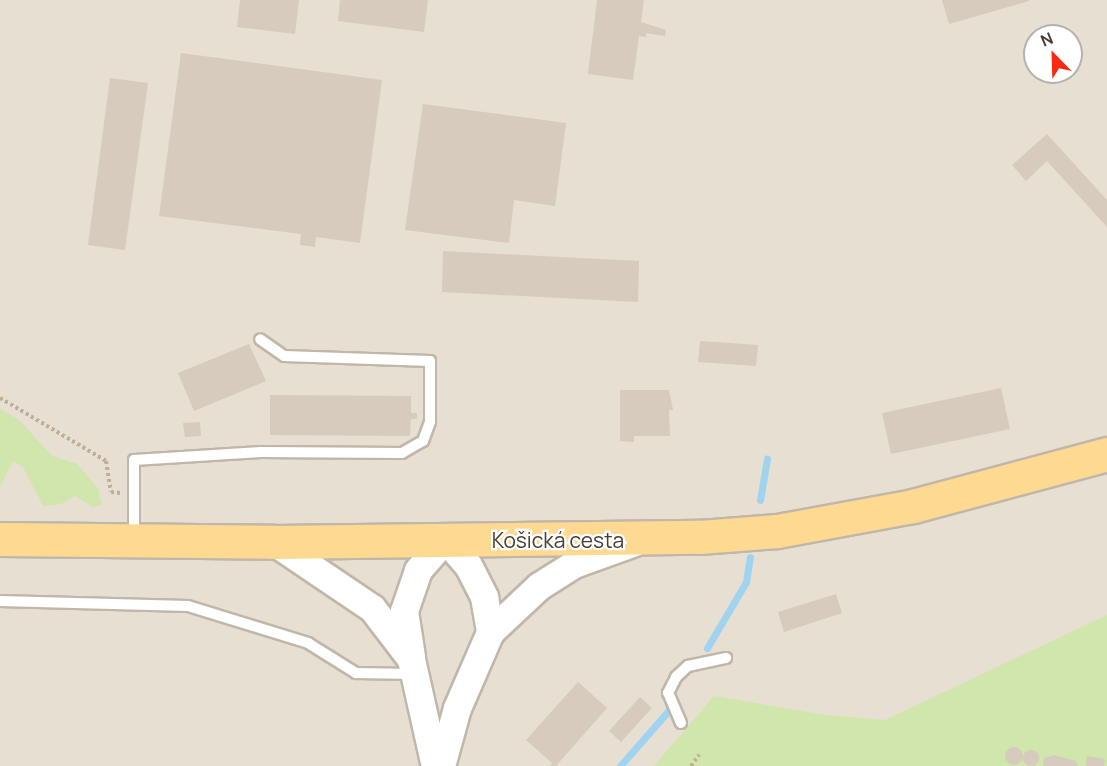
<!DOCTYPE html>
<html>
<head>
<meta charset="utf-8">
<style>
  body { margin:0 }
  #map { position:relative; width:1107px; height:766px; overflow:hidden; background:#f2ede4; font-family:Manrope,sans-serif }
  div>[style] { position:absolute }
  .residential>* { inset:0; background:#e6dfd2 }
  .green>* { inset:0; background:#d0e6ac }
  .stream>* { height:7px; margin:-3.5px; padding:0 3.5px; transform-origin:3.5px; border-radius:3.5px; background:#a0d3ef }
  .building>* { inset:0; background:#d6cbbd }
  .round { border-radius:50% }
  .path>* { height:4px; margin-top:-2px; transform-origin:0; background:repeating-linear-gradient(90deg,#bfaf98 0 3px,transparent 0 6px) }
  .roads { filter:drop-shadow(2px 0 #c0b7aa) drop-shadow(-2px 0 #c0b7aa) drop-shadow(0 2px #c0b7aa) drop-shadow(0 -2px #c0b7aa) }
  .service>* { height:10px; margin:-5px; padding:0 5px; transform-origin:5px; border-radius:5px; background:#fff }
  .tertiary>* { height:27px; margin:-13.5px; padding:0 13.5px; transform-origin:13.5px; border-radius:13.5px; background:#fff }
  .primary>* { height:33px; margin:-16.5px; padding:0 16.5px; transform-origin:16.5px; border-radius:16.5px; background:#fdd991 }
  span { translate:-50% -50%; white-space:nowrap; text-align:center; line-height:1.15; -webkit-text-stroke:4.5px #fff; paint-order:stroke }
  .street-label { font-size:21px; color:#443d34 }
  .north { position:absolute; left:1023px; top:24px; width:60px; height:60px; box-sizing:border-box; background:#fff; border:2px solid #b4b1ae; border-radius:50%; rotate:337deg; font-size:16px; font-weight:700; line-height:24px; text-align:center; color:#443d34 }
  .north::after { content:''; display:block; margin:auto; width:21px; height:27px; background:#f92a14; clip-path:polygon(50% 0,100% 100%,50% 72%,0 100%) }
</style>
</head>
<body>
<div id="map">
  <div class="residential">
    <div style="clip-path:polygon(evenodd,0 0,1107px 0,1107px 766px,0 766px,0 0,1035px 36px,1071px 36px,1071px 72px,1035px 72px,1035px 36px)"></div>
  </div>
  <div class="green">
    <div style="clip-path:polygon(0 409px,19px 420px,52px 456px,77px 464px,98px 488px,102px 505px,93px 507px,75px 496px,61px 504px,43px 506px,23px 467px,13px 461px,0 487px)"></div>
    <div style="clip-path:polygon(1107px 615px,1107px 766px,654px 766px,714px 696px,825px 715px,885px 720px)"></div>
  </div>
  <div class="stream">
    <div style="left:760px;top:500px;width:42px;rotate:-80.3deg"></div>
    <div style="left:707px;top:648px;width:77px;rotate:-59.4deg"></div>
    <div style="left:746px;top:582px;width:25px;rotate:-81deg"></div>
    <div style="left:620px;top:766px;width:74px;rotate:-48.8deg"></div>
  </div>
  <div class="building">
    <div style="clip-path:polygon(240px 0,299px 0,295px 34px,237px 27px)"></div>
    <div style="clip-path:polygon(340px 0,428px 0,424px 32px,338px 21px)"></div>
    <div style="clip-path:polygon(597px 0,644px 0,641px 22px,666px 30px,665px 36px,646px 33px,646px 37px,639px 36px,633px 80px,588px 74px)"></div>
    <div style="clip-path:polygon(942px 0,1029px 0,1029px 1px,949px 24px)"></div>
    <div style="clip-path:polygon(181px 53px,382px 80px,360px 243px,316px 237px,315px 247px,300px 245px,301px 234px,159px 216px)"></div>
    <div style="clip-path:polygon(110px 78px,148px 83px,125px 250px,88px 245px)"></div>
    <div style="clip-path:polygon(423px 104px,566px 123px,555px 206px,514px 200px,509px 243px,405px 230px)"></div>
    <div style="clip-path:polygon(1047px 134px,1107px 200px,1107px 227px,1047px 161px,1026px 181px,1012px 165px)"></div>
    <div style="clip-path:polygon(443px 251px,639px 261px,638px 302px,442px 292px)"></div>
    <div style="clip-path:polygon(700px 341px,758px 345px,756px 366px,698px 362px)"></div>
    <div style="clip-path:polygon(249px 344px,266px 381px,194px 411px,178px 373px)"></div>
    <div style="clip-path:polygon(1001px 388px,1010px 429px,891px 454px,882px 413px)"></div>
    <div style="clip-path:polygon(620px 390px,669px 390px,673px 410px,669px 410px,670px 436px,634px 436px,634px 442px,620px 441px)"></div>
    <div style="clip-path:polygon(270px 395px,411px 396px,411px 413px,417px 413px,417px 419px,411px 419px,410px 436px,270px 435px)"></div>
    <div style="clip-path:polygon(200px 422px,201px 436px,185px 437px,183px 423px)"></div>
    <div style="clip-path:polygon(836px 594px,842px 613px,784px 632px,778px 612px)"></div>
    <div style="clip-path:polygon(578px 682px,607px 708px,556px 766px,550px 766px,552px 763px,526px 740px)"></div>
    <div style="clip-path:polygon(640px 697px,652px 708px,621px 742px,609px 731px)"></div>
    <div class="round" style="left:1005px;top:747px;width:18px;height:18px"></div>
    <div class="round" style="left:1023px;top:750px;width:16px;height:16px"></div>
    <div style="clip-path:polygon(1054px 755px,1076px 761px,1078px 766px,1043px 766px,1044px 758px)"></div>
    <div style="clip-path:polygon(1087px 756px,1105px 759px,1104px 766px,1086px 766px)"></div>
  </div>
  <div class="path">
    <div style="left:0;top:398px;width:123px;rotate:30.7deg"></div>
    <div style="left:106px;top:461px;width:31px;rotate:81deg"></div>
    <div style="left:111px;top:492px;width:9px;rotate:6deg"></div>
    <div style="left:691px;top:766px;width:14px;rotate:-54deg"></div>
  </div>
  <div class="roads">
    <div class="service">
      <div style="left:134px;top:537px;width:77px;rotate:-90deg"></div>
      <div style="left:134px;top:460px;width:127px;rotate:-3.6deg"></div>
      <div style="left:261px;top:452px;width:141px;rotate:0.4deg"></div>
      <div style="left:402px;top:453px;width:24px;rotate:-30deg"></div>
      <div style="left:423px;top:441px;width:20px;rotate:-70deg"></div>
      <div style="left:430px;top:422px;width:61px;rotate:-90deg"></div>
      <div style="left:430px;top:361px;width:146px;rotate:-178deg"></div>
      <div style="left:284px;top:356px;width:29px;rotate:-145deg"></div>
      <div style="left:0;top:601px;width:188px;rotate:1.5deg"></div>
      <div style="left:188px;top:606px;width:126px;rotate:17.1deg"></div>
      <div style="left:308px;top:643px;width:57px;rotate:32deg"></div>
      <div style="left:356px;top:673px;width:58px;rotate:1deg"></div>
      <div style="left:681px;top:723px;width:33px;rotate:-113deg"></div>
      <div style="left:668px;top:693px;width:18px;rotate:-63deg"></div>
      <div style="left:676px;top:677px;width:16px;rotate:-43deg"></div>
      <div style="left:688px;top:666px;width:39px;rotate:-12deg"></div>
    </div>
    <div class="tertiary">
      <div style="left:274px;top:542px;width:118px;rotate:34deg"></div>
      <div style="left:372px;top:608px;width:64px;rotate:52.6deg"></div>
      <div style="left:411px;top:659px;width:110px;rotate:77.4deg"></div>
      <div style="left:411px;top:656px;width:46px;rotate:-98.8deg"></div>
      <div style="left:404px;top:611px;width:43px;rotate:-71.1deg"></div>
      <div style="left:418px;top:570px;width:41px;rotate:-48.9deg"></div>
      <div style="left:445px;top:539px;width:35px;rotate:49deg"></div>
      <div style="left:468px;top:565px;width:36px;rotate:63deg"></div>
      <div style="left:484px;top:597px;width:36px;rotate:80deg"></div>
      <div style="left:441px;top:766px;width:60px;rotate:-74.6deg"></div>
      <div style="left:457px;top:708px;width:83px;rotate:-66.5deg"></div>
      <div style="left:490px;top:632px;width:67px;rotate:-43.2deg"></div>
      <div style="left:539px;top:586px;width:41px;rotate:-32.2deg"></div>
      <div style="left:574px;top:564px;width:65px;rotate:-19.8deg"></div>
    </div>
    <div class="primary">
      <div style="left:0;top:539px;width:274px;rotate:0.6deg"></div>
      <div style="left:274px;top:542px;width:426px;rotate:-0.7deg"></div>
      <div style="left:700px;top:537px;width:77px;rotate:-4.5deg"></div>
      <div style="left:777px;top:531px;width:138px;rotate:-10.4deg"></div>
      <div style="left:913px;top:506px;width:201px;rotate:-15deg"></div>
    </div>
  </div>
  <div class="street-label">
    <span style="left:558px;top:540px">Košická cesta</span>
  </div>
  <div class="north">N</div>
</div>
</body>
</html>
